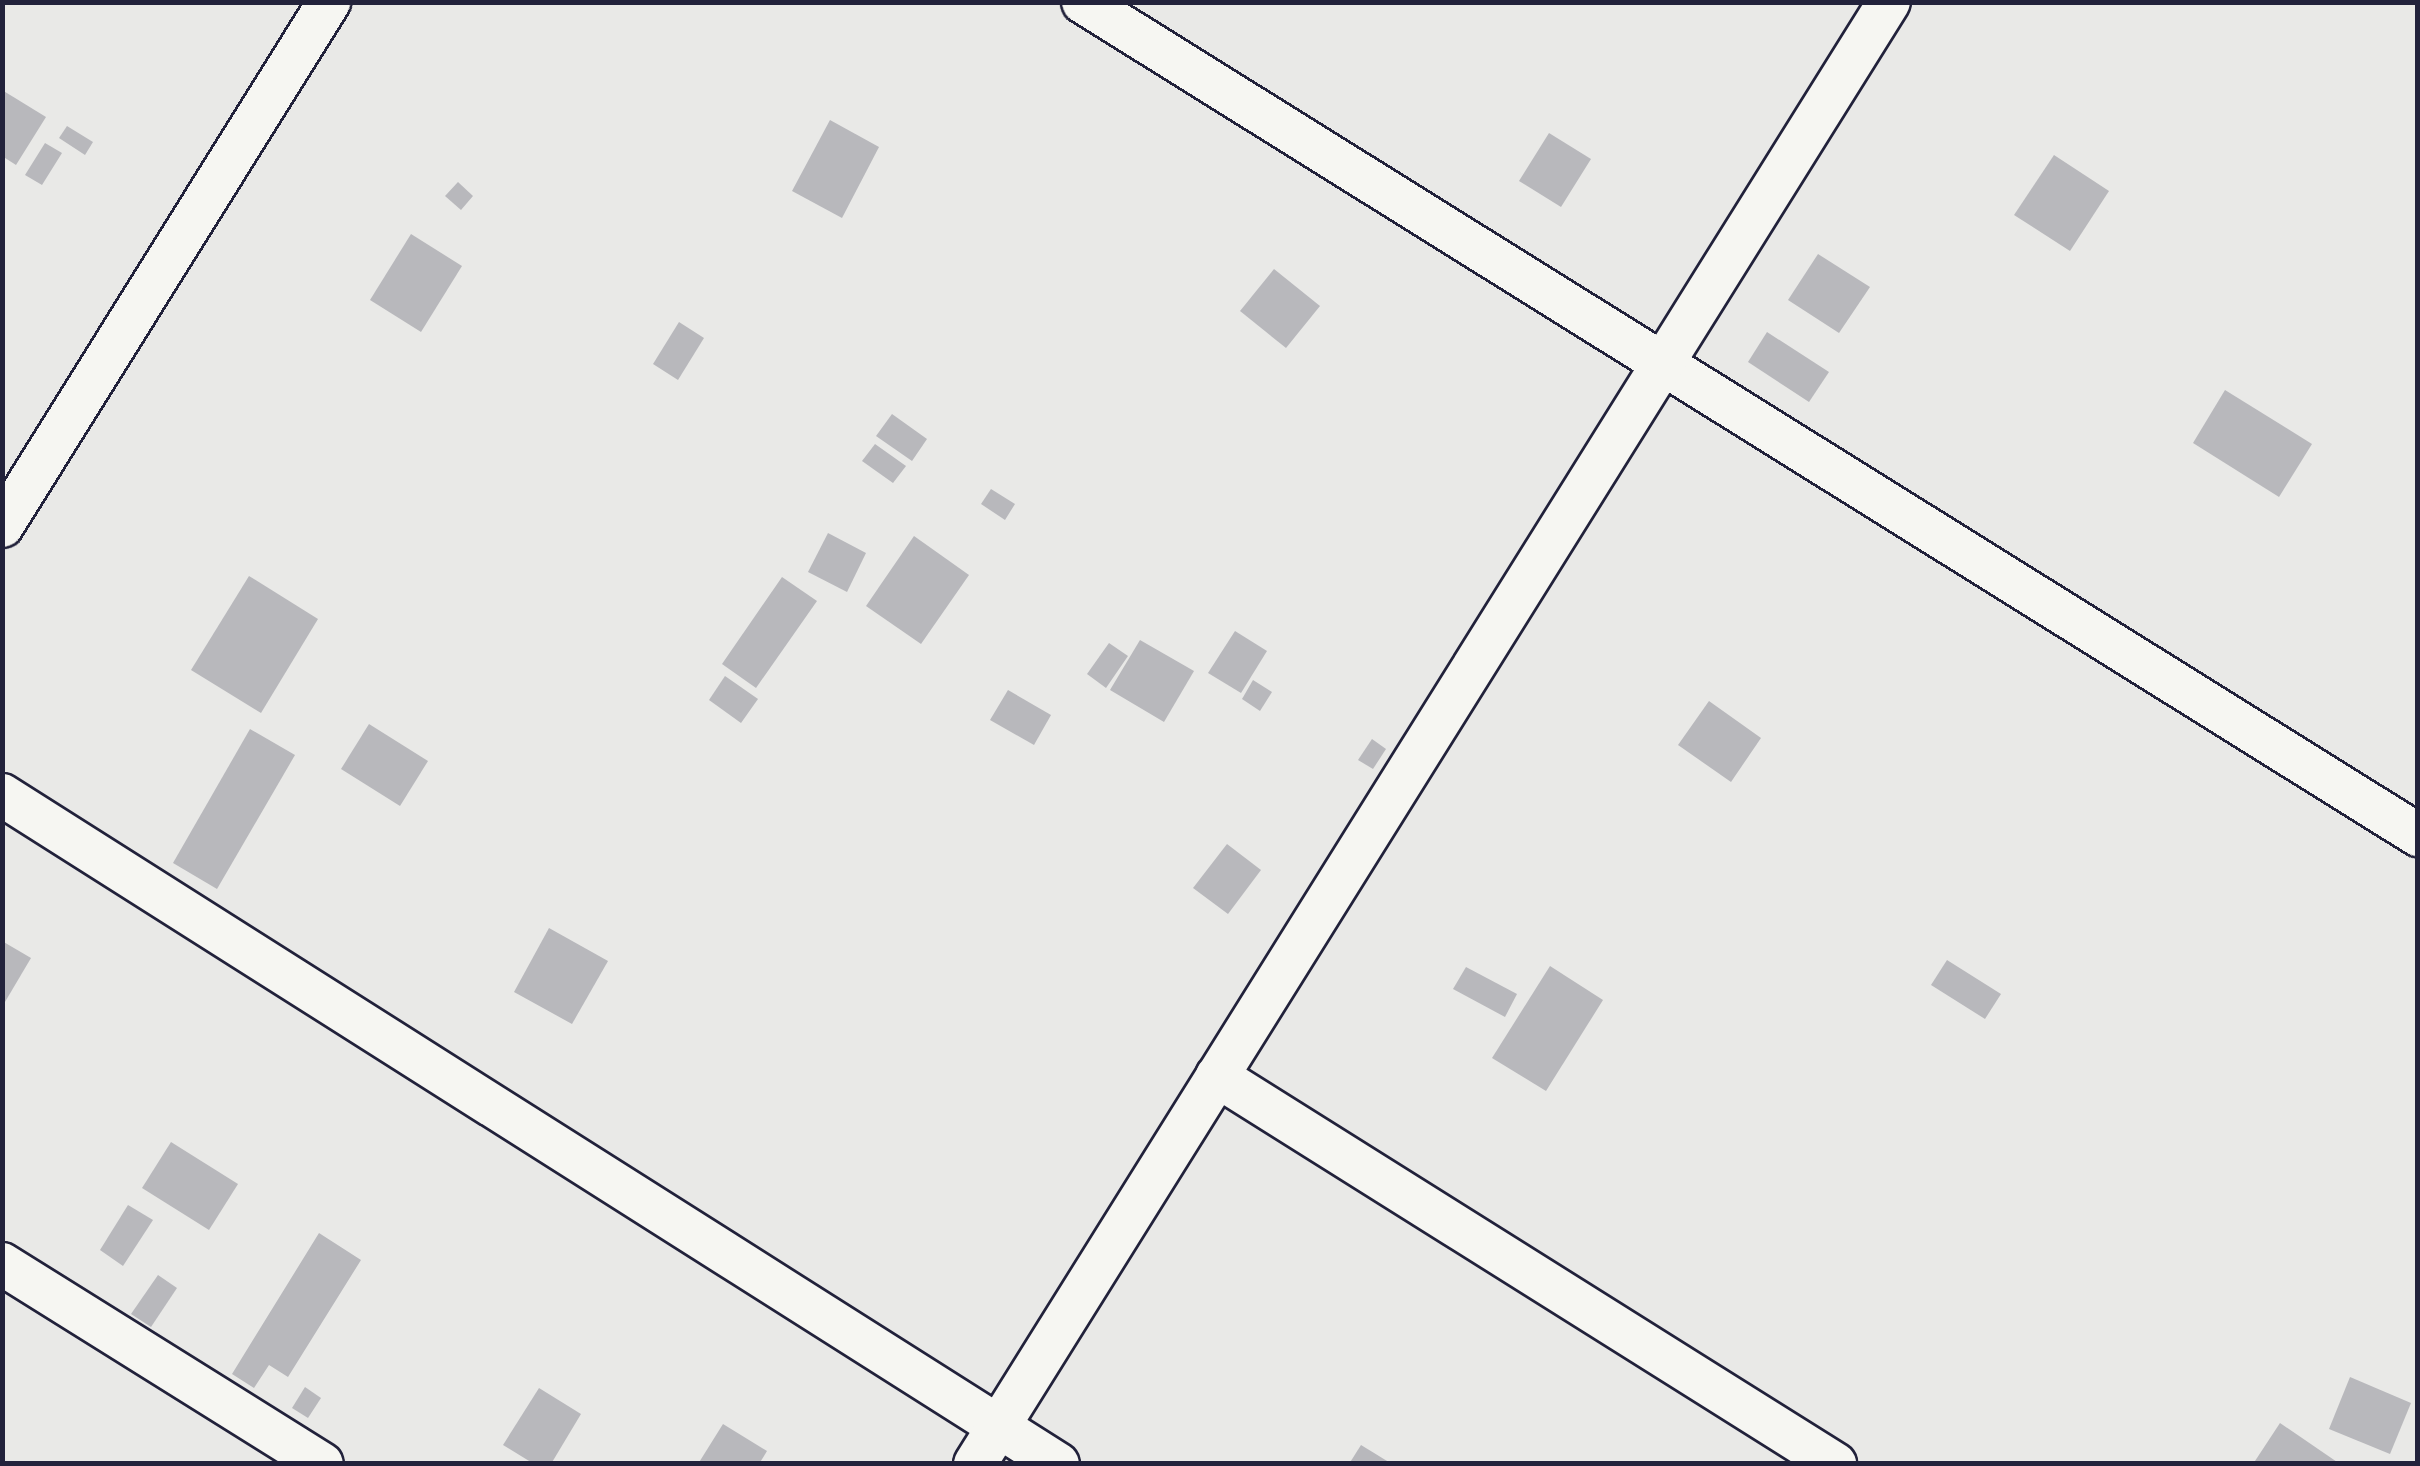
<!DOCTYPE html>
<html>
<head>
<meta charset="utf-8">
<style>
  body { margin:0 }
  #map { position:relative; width:2420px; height:1466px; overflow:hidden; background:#e9e9e7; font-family:"Comic Neue",sans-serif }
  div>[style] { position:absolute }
  .building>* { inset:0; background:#b8b8bc }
  .roads { filter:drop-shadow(2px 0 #22223b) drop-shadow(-2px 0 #22223b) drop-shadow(0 2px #22223b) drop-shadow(0 -2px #22223b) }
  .minor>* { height:42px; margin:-21px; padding:0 21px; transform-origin:21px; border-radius:21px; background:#f6f6f2 }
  span { translate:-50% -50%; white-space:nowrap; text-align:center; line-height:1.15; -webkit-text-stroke:8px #f6f6f2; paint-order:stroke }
  .frame { position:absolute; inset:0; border:5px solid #22223b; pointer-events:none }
</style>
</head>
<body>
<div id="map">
  <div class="building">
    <div style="clip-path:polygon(2px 90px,46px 117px,16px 165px,2px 156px)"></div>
    <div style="clip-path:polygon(830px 120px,879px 147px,842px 218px,792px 191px)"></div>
    <div style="clip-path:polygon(67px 126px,93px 142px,85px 155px,59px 138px)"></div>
    <div style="clip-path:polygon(1549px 133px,1591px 159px,1561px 207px,1519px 181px)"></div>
    <div style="clip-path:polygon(45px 143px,62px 153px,42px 185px,25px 175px)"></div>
    <div style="clip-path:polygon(2054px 155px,2109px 191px,2070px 251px,2014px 215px)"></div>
    <div style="clip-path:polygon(458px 182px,473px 196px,461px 210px,445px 196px)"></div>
    <div style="clip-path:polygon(411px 234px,462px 266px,421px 332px,370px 300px)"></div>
    <div style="clip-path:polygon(1818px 254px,1870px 287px,1839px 333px,1788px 300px)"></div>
    <div style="clip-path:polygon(1274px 269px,1320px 306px,1286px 348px,1240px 311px)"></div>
    <div style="clip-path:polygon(679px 322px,704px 338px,678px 380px,653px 364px)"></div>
    <div style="clip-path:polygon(1767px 332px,1829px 372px,1809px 402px,1748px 362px)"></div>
    <div style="clip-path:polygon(2225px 390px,2312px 444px,2279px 497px,2193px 443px)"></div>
    <div style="clip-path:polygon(892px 414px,927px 439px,912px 461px,876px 436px)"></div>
    <div style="clip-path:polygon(875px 444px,906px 466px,893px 483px,862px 461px)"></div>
    <div style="clip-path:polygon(991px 489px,1015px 504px,1005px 520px,981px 504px)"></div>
    <div style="clip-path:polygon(828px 533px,866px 553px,847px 592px,808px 572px)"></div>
    <div style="clip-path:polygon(914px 536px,969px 575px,921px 644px,866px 606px)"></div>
    <div style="clip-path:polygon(249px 576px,318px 619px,261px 713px,191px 670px)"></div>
    <div style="clip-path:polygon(782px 577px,817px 601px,756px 688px,722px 664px)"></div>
    <div style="clip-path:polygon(1235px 631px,1267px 651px,1241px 693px,1208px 673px)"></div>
    <div style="clip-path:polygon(1140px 640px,1194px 671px,1164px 722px,1110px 690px)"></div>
    <div style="clip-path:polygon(1109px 643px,1128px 656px,1106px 688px,1087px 674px)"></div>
    <div style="clip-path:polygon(725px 676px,758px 699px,741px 723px,709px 700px)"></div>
    <div style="clip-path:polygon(1253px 680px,1272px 692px,1260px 711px,1242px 699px)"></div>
    <div style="clip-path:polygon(1008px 690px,1051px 715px,1034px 745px,990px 720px)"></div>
    <div style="clip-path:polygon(1709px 701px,1761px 738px,1731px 782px,1678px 745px)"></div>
    <div style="clip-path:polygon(369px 724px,428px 761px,400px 806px,341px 769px)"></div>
    <div style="clip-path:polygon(250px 729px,295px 755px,217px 889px,173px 863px)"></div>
    <div style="clip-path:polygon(1372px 739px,1386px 749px,1373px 769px,1358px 760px)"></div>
    <div style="clip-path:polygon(1227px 844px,1261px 870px,1228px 914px,1193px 888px)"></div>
    <div style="clip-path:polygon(549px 928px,608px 961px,572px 1024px,514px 992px)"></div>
    <div style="clip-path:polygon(2px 941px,31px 958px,2px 1007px)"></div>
    <div style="clip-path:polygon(1947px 960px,2001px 994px,1985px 1019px,1931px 985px)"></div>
    <div style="clip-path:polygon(1550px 966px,1603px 1000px,1546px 1091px,1492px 1058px)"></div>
    <div style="clip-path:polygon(1466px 967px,1517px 994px,1505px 1017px,1453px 989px)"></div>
    <div style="clip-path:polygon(171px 1142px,238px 1184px,209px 1230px,142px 1188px)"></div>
    <div style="clip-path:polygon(128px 1205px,153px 1220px,123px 1266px,100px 1250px)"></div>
    <div style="clip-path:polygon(319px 1233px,361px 1260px,288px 1377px,269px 1365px,254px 1388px,232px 1374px)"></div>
    <div style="clip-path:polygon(158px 1275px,177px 1288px,151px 1327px,131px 1314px)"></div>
    <div style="clip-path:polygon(2350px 1377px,2411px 1403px,2390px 1454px,2329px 1429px)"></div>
    <div style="clip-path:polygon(305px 1387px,321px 1398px,308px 1418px,292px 1408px)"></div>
    <div style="clip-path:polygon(539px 1388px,581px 1414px,551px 1464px,534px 1464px,503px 1445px)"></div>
    <div style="clip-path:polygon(2280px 1423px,2340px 1464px,2253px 1464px)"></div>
    <div style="clip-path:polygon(723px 1424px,767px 1451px,759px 1464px,698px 1464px)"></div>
    <div style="clip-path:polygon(1361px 1445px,1392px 1464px,1349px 1464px)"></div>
  </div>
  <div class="roads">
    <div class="minor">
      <div style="left:1083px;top:2px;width:1574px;rotate:31.96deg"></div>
      <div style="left:2px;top:526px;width:618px;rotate:-58.03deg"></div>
      <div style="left:2px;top:795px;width:1250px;rotate:32.36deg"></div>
      <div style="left:1217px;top:1076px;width:730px;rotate:32.12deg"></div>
      <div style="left:2px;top:1264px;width:377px;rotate:32deg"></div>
      <div style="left:975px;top:1464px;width:1724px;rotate:-57.99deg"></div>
    </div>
  </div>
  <div class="frame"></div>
</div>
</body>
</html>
